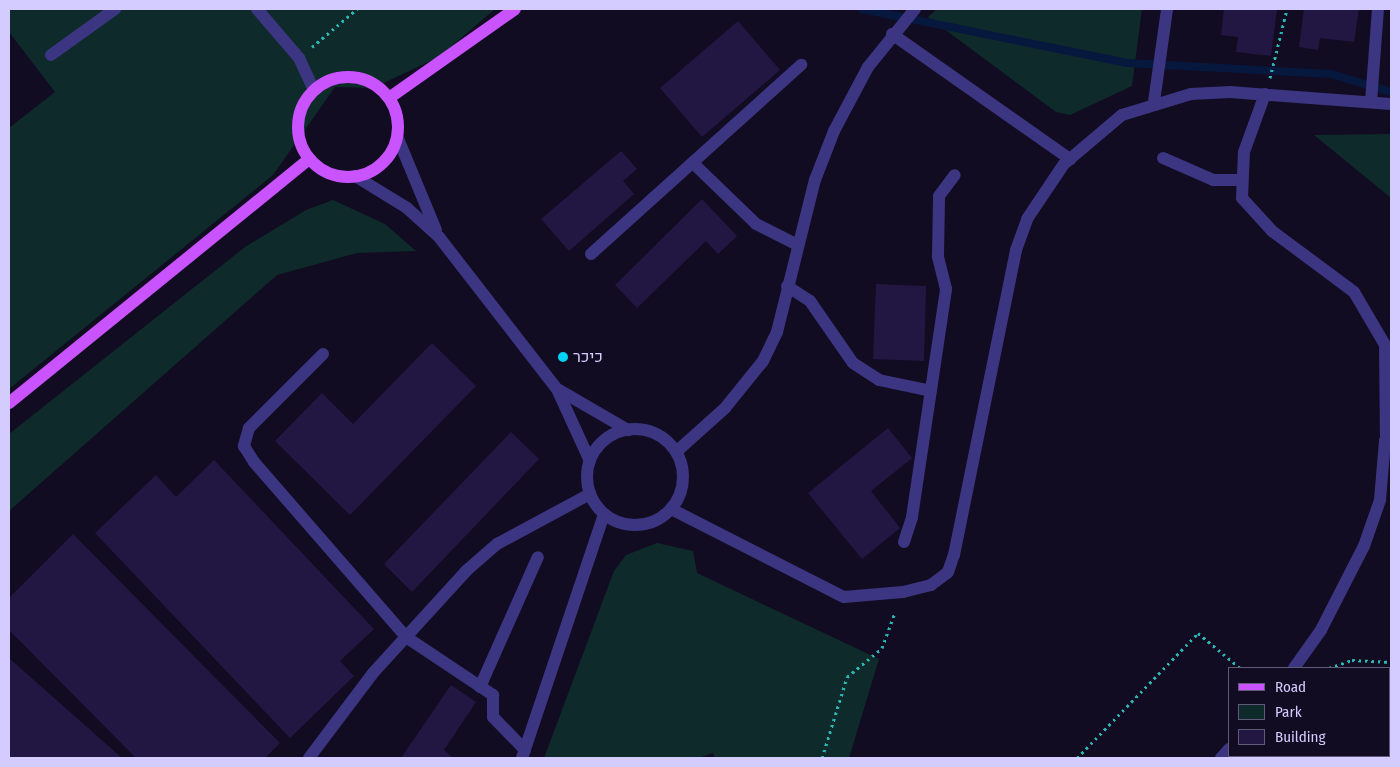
<!DOCTYPE html>
<html>
<head>
<meta charset="utf-8">
<style>
  body { margin:0 }
  #map { position:relative; width:1400px; height:767px; overflow:hidden; background:#110c21; font-family:"Fira Sans Condensed",Heebo,sans-serif }
  div>[style] { position:absolute }
  .green>* { inset:0; background:#0f2a2b }
  .stream>* { height:8px; margin:-4px; padding:0 4px; transform-origin:4px; border-radius:4px; background:#07183e }
  .building>* { inset:0; background:#221742 }
  .path>* { height:3px; margin-top:-1.5px; transform-origin:0; background:repeating-linear-gradient(90deg,#29b6b5 0 2.5px,transparent 0 6.5px) }
  .minor>* { height:12px; margin:-6px; padding:0 6px; transform-origin:6px; border-radius:6px; background:#3c3582 }
  .minor>.ring { margin:-6px; padding:0; box-sizing:content-box; background:none; border:12px solid #3c3582; border-radius:50% }
  .major>* { height:12px; margin:-6px; padding:0 6px; transform-origin:6px; border-radius:6px; background:#c853ff }
  .major>.ring { margin:-6px; padding:0; box-sizing:content-box; background:none; border:12px solid #c853ff; border-radius:50% }
  .dots>* { width:14px; height:14px; translate:-50% -50%; box-sizing:border-box; border:2px solid #110c21; border-radius:50% }
  span { translate:-50% -50%; white-space:nowrap; text-align:center; line-height:1.15; -webkit-text-stroke:5px #110c21; paint-order:stroke }
  .poi-label { font-size:16px; color:#d4ccff }
  .left { translate:0 -50%; text-align:left }
  .frame { position:absolute; inset:0; border:10px solid #d4ccff; pointer-events:none }
  .legend { position:absolute; left:1228px; top:667px; width:162px; height:90px; box-sizing:border-box; background:#110c21; border:1px solid #5f597a; margin:0; padding:6px 9px; list-style:none; font-size:15px; color:#d4ccff }
  .legend li { display:flex; align-items:center; gap:10px; height:25px }
  .legend b { width:25px; border:1px solid #5f597a }
</style>
</head>
<body>
<div id="map">
  <div class="green">
    <div style="clip-path:polygon(9px 9px,495px 9px,439px 57px,373px 88px,335px 87px,273px 175px,9px 389px,9px 128px,55px 92px,9px 32px)"></div>
    <div style="clip-path:polygon(937px 9px,1142px 9px,1132px 86px,1070px 115px,1056px 112px,928px 17px)"></div>
    <div style="clip-path:polygon(1391px 134px,1391px 198px,1314px 135px)"></div>
    <div style="clip-path:polygon(333px 200px,385px 224px,416px 251px,357px 253px,277px 275px,9px 511px,9px 434px,245px 247px,306px 210px)"></div>
    <div style="clip-path:polygon(657px 543px,693px 551px,697px 573px,879px 659px,849px 758px,715px 758px,713px 753px,699px 758px,544px 758px,614px 571px,626px 555px)"></div>
  </div>
  <div class="stream">
    <div style="left:862px;top:9px;width:271px;rotate:11.5deg"></div>
    <div style="left:1128px;top:63px;width:203px;rotate:3.1deg"></div>
    <div style="left:1331px;top:74px;width:63px;rotate:16.7deg"></div>
  </div>
  <div class="building">
    <div style="clip-path:polygon(1224px 9px,1277px 9px,1271px 56px,1236px 52px,1238px 37px,1221px 35px)"></div>
    <div style="clip-path:polygon(1304px 9px,1359px 9px,1354px 42px,1320px 38px,1318px 50px,1299px 47px)"></div>
    <div style="clip-path:polygon(738px 21px,780px 70px,702px 137px,660px 88px)"></div>
    <div style="clip-path:polygon(621px 151px,637px 169px,623px 181px,634px 194px,569px 251px,541px 219px)"></div>
    <div style="clip-path:polygon(702px 199px,737px 236px,718px 254px,706px 241px,637px 308px,615px 285px)"></div>
    <div style="clip-path:polygon(876px 284px,926px 286px,924px 361px,873px 359px)"></div>
    <div style="clip-path:polygon(432px 343px,476px 386px,350px 515px,275px 441px,322px 393px,353px 424px)"></div>
    <div style="clip-path:polygon(888px 428px,912px 458px,871px 491px,900px 528px,862px 559px,808px 493px)"></div>
    <div style="clip-path:polygon(511px 432px,539px 459px,412px 592px,384px 564px)"></div>
    <div style="clip-path:polygon(214px 460px,374px 629px,340px 661px,354px 676px,290px 738px,95px 533px,156px 475px,176px 497px)"></div>
    <div style="clip-path:polygon(73px 534px,280px 743px,265px 758px,136px 758px,9px 630px,9px 598px)"></div>
    <div style="clip-path:polygon(9px 658px,122px 758px,9px 758px)"></div>
    <div style="clip-path:polygon(451px 685px,476px 702px,444px 750px,453px 758px,401px 758px)"></div>
  </div>
  <div class="path">
    <div style="left:312px;top:47px;width:59px;rotate:-40.2deg"></div>
    <div style="left:1270px;top:78px;width:71px;rotate:-76.2deg"></div>
    <div style="left:1329px;top:668px;width:24px;rotate:-19deg"></div>
    <div style="left:1352px;top:660px;width:39px;rotate:3deg"></div>
    <div style="left:822px;top:758px;width:85px;rotate:-72.8deg"></div>
    <div style="left:847px;top:677px;width:45px;rotate:-39.6deg"></div>
    <div style="left:882px;top:648px;width:38px;rotate:-70deg"></div>
    <div style="left:1077px;top:758px;width:174px;rotate:-45.9deg"></div>
    <div style="left:1198px;top:633px;width:55px;rotate:39.8deg"></div>
  </div>
  <div class="minor">
    <div style="left:257px;top:9px;width:65px;rotate:49.4deg"></div>
    <div style="left:299px;top:58px;width:35px;rotate:65deg"></div>
    <div style="left:892px;top:34px;width:218px;rotate:35.1deg"></div>
    <div style="left:51px;top:55px;width:79px;rotate:-35.7deg"></div>
    <div style="left:1265px;top:94px;width:62px;rotate:109.9deg"></div>
    <div style="left:1244px;top:152px;width:46px;rotate:92.5deg"></div>
    <div style="left:1242px;top:198px;width:45px;rotate:47.7deg"></div>
    <div style="left:1272px;top:231px;width:102px;rotate:36.6deg"></div>
    <div style="left:1354px;top:292px;width:73px;rotate:59.6deg"></div>
    <div style="left:1154px;top:102px;width:94px;rotate:-82deg"></div>
    <div style="left:1371px;top:102px;width:93px;rotate:-85.7deg"></div>
    <div style="left:397px;top:136px;width:102px;rotate:67.5deg"></div>
    <div style="left:1163px;top:158px;width:55px;rotate:23.7deg"></div>
    <div style="left:1213px;top:180px;width:27px"></div>
    <div style="left:695px;top:165px;width:85px;rotate:44deg"></div>
    <div style="left:756px;top:224px;width:47px;rotate:26.6deg"></div>
    <div style="left:355px;top:176px;width:61px;rotate:31.6deg"></div>
    <div style="left:407px;top:208px;width:43px;rotate:42.2deg"></div>
    <div style="left:439px;top:237px;width:192px;rotate:52.2deg"></div>
    <div style="left:557px;top:389px;width:79px;rotate:65.4deg"></div>
    <div style="left:591px;top:254px;width:283px;rotate:-42deg"></div>
    <div style="left:787px;top:286px;width:27px;rotate:33deg"></div>
    <div style="left:810px;top:301px;width:75px;rotate:55.3deg"></div>
    <div style="left:853px;top:363px;width:31px;rotate:33deg"></div>
    <div style="left:879px;top:380px;width:53px;rotate:11.9deg"></div>
    <div style="left:1385px;top:348px;width:99px;rotate:89.4deg"></div>
    <div style="left:323px;top:354px;width:105px;rotate:135deg"></div>
    <div style="left:249px;top:428px;width:19px;rotate:106deg"></div>
    <div style="left:244px;top:446px;width:19px;rotate:58deg"></div>
    <div style="left:254px;top:462px;width:232px;rotate:49deg"></div>
    <div style="left:406px;top:637px;width:105px;rotate:33.7deg"></div>
    <div style="left:493px;top:695px;width:22px;rotate:90deg"></div>
    <div style="left:493px;top:717px;width:46px;rotate:45.9deg"></div>
    <div style="left:559px;top:390px;width:80px;rotate:30.1deg"></div>
    <div class="ring" style="left:587px;top:429px;width:84px;height:84px"></div>
    <div style="left:676px;top:452px;width:66px;rotate:-41.9deg"></div>
    <div style="left:725px;top:408px;width:60px;rotate:-51deg"></div>
    <div style="left:763px;top:361px;width:32px;rotate:-64deg"></div>
    <div style="left:777px;top:332px;width:157px;rotate:-76deg"></div>
    <div style="left:815px;top:180px;width:53px;rotate:-68.8deg"></div>
    <div style="left:834px;top:131px;width:72px;rotate:-62deg"></div>
    <div style="left:868px;top:67px;width:75px;rotate:-51deg"></div>
    <div style="left:671px;top:509px;width:194px;rotate:27deg"></div>
    <div style="left:844px;top:597px;width:59px;rotate:-4.8deg"></div>
    <div style="left:903px;top:592px;width:29px;rotate:-14deg"></div>
    <div style="left:931px;top:585px;width:21px;rotate:-37deg"></div>
    <div style="left:948px;top:572px;width:18px;rotate:-71deg"></div>
    <div style="left:954px;top:555px;width:311px;rotate:-78.5deg"></div>
    <div style="left:1016px;top:250px;width:33px;rotate:-70deg"></div>
    <div style="left:1027px;top:219px;width:66px;rotate:-56.1deg"></div>
    <div style="left:1064px;top:164px;width:76px;rotate:-40.2deg"></div>
    <div style="left:1122px;top:115px;width:72px;rotate:-16.9deg"></div>
    <div style="left:1191px;top:94px;width:39px;rotate:-3deg"></div>
    <div style="left:1230px;top:92px;width:161px;rotate:4.3deg"></div>
    <div style="left:904px;top:542px;width:26px;rotate:-72deg"></div>
    <div style="left:912px;top:517px;width:231px;rotate:-81.5deg"></div>
    <div style="left:946px;top:289px;width:34px;rotate:-104deg"></div>
    <div style="left:938px;top:256px;width:60px;rotate:-89deg"></div>
    <div style="left:939px;top:196px;width:26px;rotate:-53deg"></div>
    <div style="left:1294px;top:668px;width:47px;rotate:-54.6deg"></div>
    <div style="left:1321px;top:630px;width:94px;rotate:-62.9deg"></div>
    <div style="left:1364px;top:546px;width:49px;rotate:-70.8deg"></div>
    <div style="left:1380px;top:500px;width:60px;rotate:-85.2deg"></div>
    <div style="left:480px;top:687px;width:142px;rotate:-66deg"></div>
    <div style="left:309px;top:758px;width:106px;rotate:-53deg"></div>
    <div style="left:373px;top:673px;width:138px;rotate:-47.6deg"></div>
    <div style="left:466px;top:571px;width:41px;rotate:-41.1deg"></div>
    <div style="left:497px;top:544px;width:106px;rotate:-28.3deg"></div>
    <div style="left:522px;top:758px;width:257px;rotate:-71.4deg"></div>
    <div style="left:1221px;top:758px;width:12px;rotate:-48deg"></div>
  </div>
  <div class="major">
    <div class="ring" style="left:298px;top:77px;width:88px;height:88px"></div>
    <div style="left:389px;top:98px;width:154px;rotate:-35.2deg"></div>
    <div style="left:9px;top:403px;width:387px;rotate:-39.1deg"></div>
  </div>
  <div class="dots">
    <div style="left:563px;top:357px;background:#00d1f7"></div>
  </div>
  <div class="poi-label">
    <span class="left" style="left:573px;top:357px">כיכר</span>
  </div>
  <div class="frame"></div>
  <ul class="legend">
  <li><b style="height:6px;background:#c853ff"></b>Road</li>
  <li><b style="height:14px;background:#0f2a2b"></b>Park</li>
  <li><b style="height:14px;background:#221742"></b>Building</li>
  </ul>
</div>
</body>
</html>
